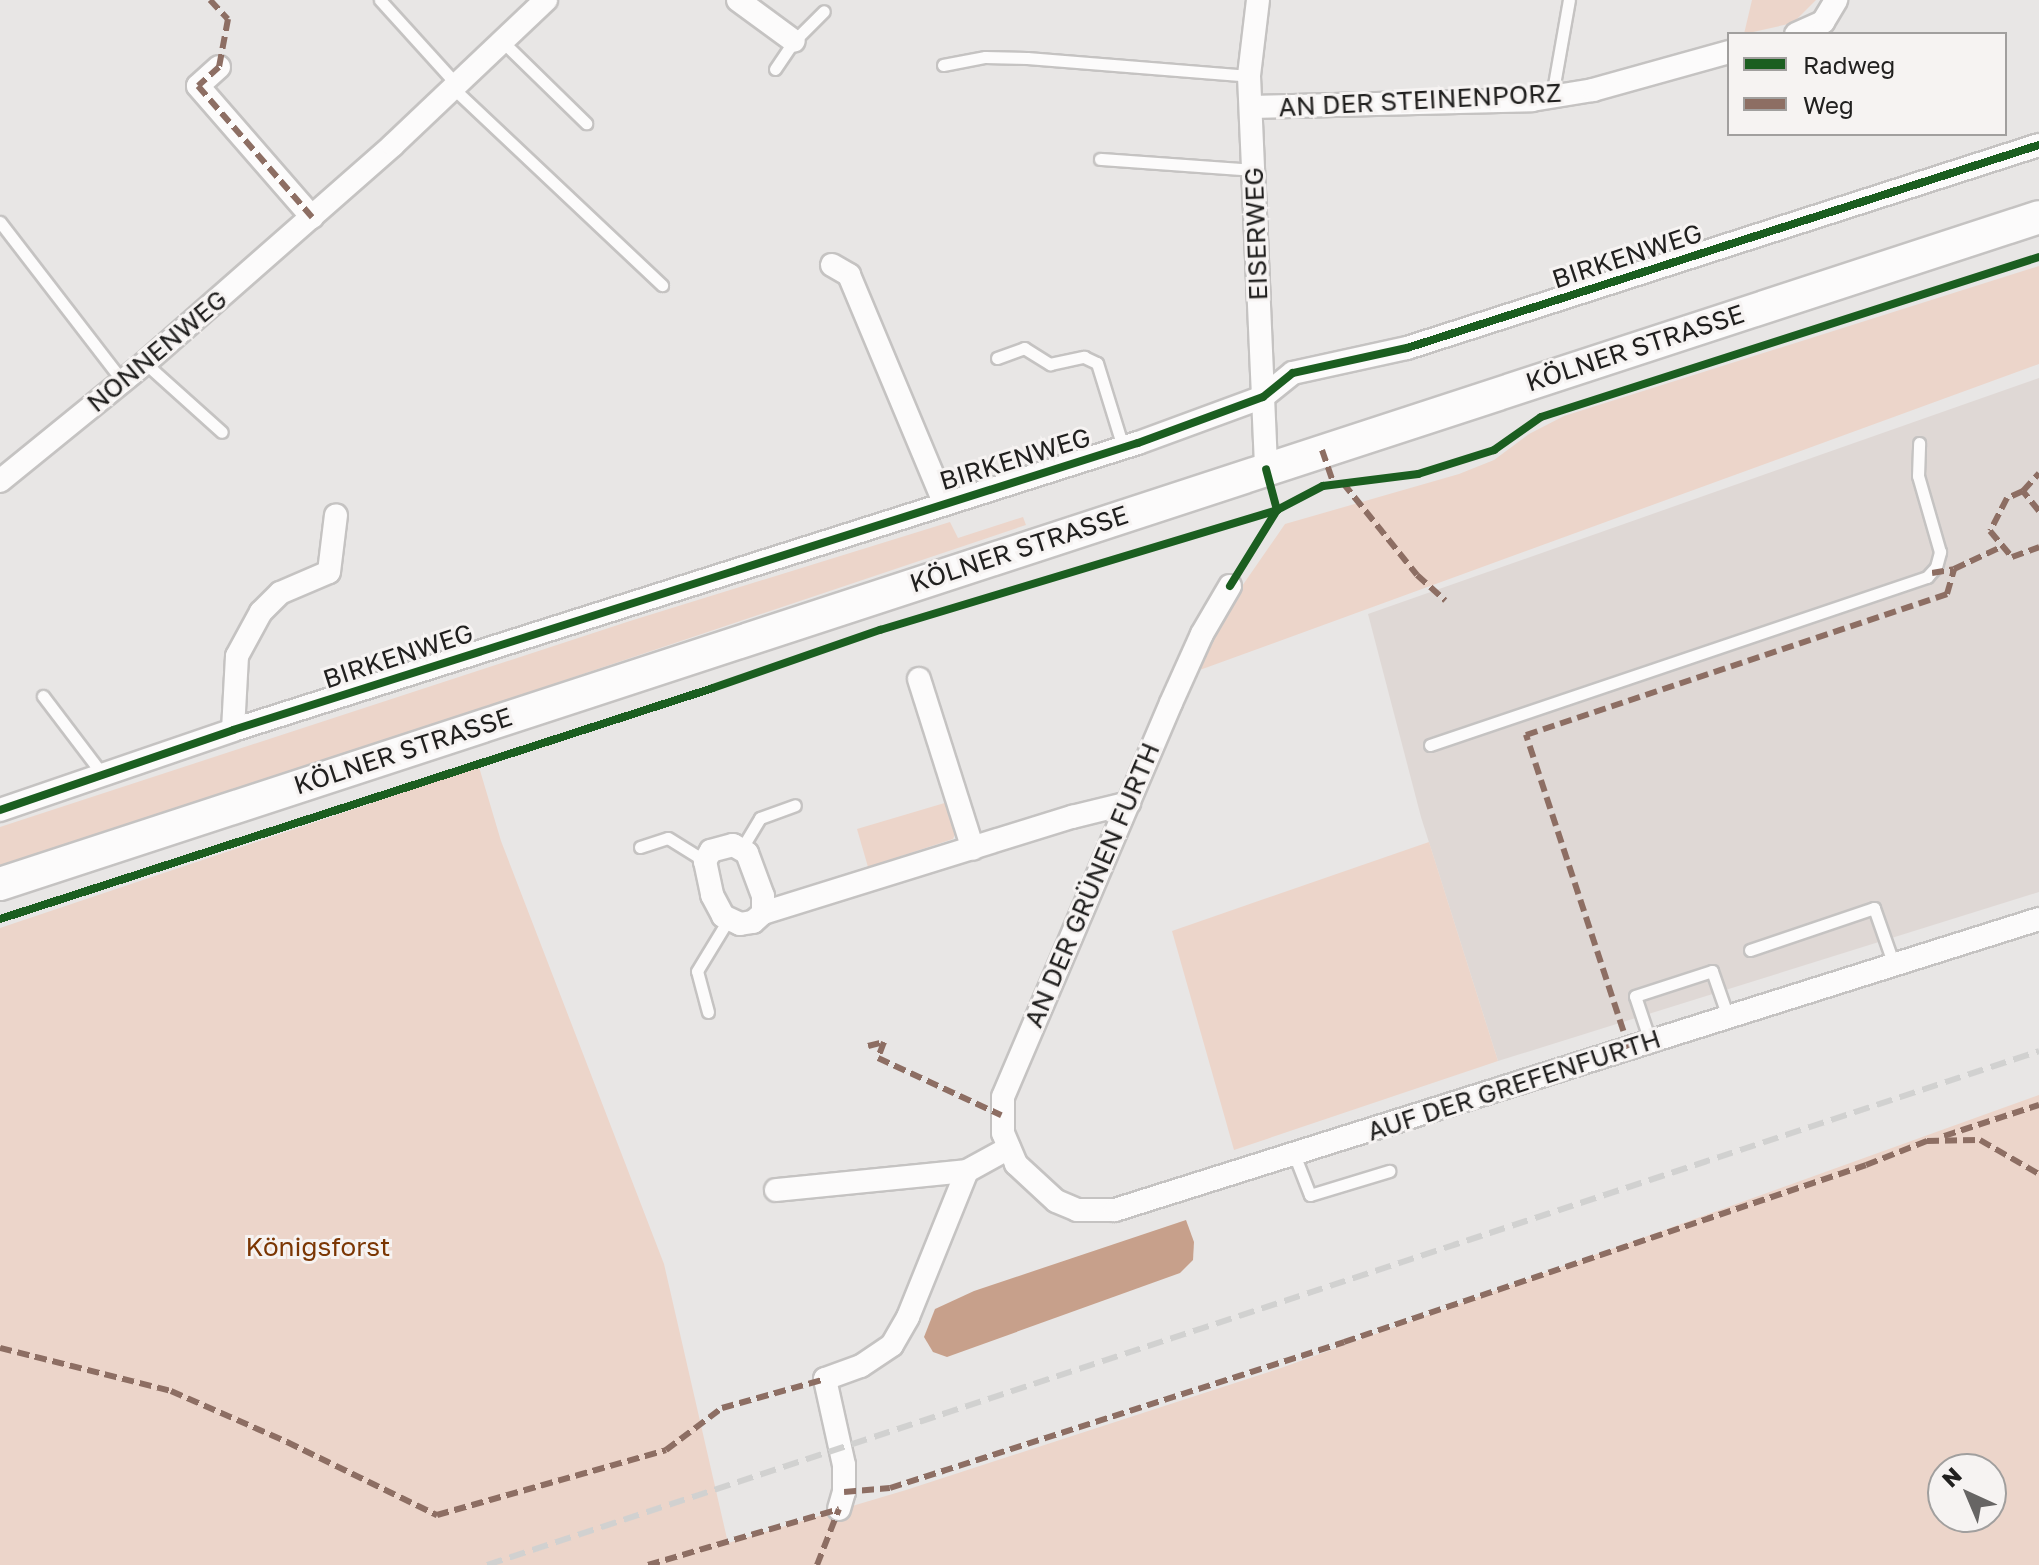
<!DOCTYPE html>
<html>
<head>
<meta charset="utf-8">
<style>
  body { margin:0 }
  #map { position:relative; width:2039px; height:1565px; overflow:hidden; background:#e8e6e5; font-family:"Golos Text",sans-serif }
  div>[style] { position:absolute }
  .built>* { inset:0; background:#dfd8d5 }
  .green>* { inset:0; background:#ecd5ca }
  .water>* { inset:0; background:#c7a08b }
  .roads { filter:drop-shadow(2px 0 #c5c3c2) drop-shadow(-2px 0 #c5c3c2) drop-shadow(0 2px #c5c3c2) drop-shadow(0 -2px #c5c3c2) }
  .lane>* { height:11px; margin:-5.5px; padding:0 5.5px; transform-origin:5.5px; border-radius:5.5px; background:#fcfbfb }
  .street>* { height:22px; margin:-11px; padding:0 11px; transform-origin:11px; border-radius:11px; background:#fcfbfb }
  .secondary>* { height:32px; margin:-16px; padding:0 16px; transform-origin:16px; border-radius:16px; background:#fcfbfb }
  .rail>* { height:6px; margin-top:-3px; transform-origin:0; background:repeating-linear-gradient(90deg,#d1d1d0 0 16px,transparent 0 24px) }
  .quiet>* { height:6px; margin-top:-3px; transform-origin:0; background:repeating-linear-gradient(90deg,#8d6e63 0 12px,transparent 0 18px) }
  .cycleway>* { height:8px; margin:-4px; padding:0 4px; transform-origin:4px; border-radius:4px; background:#1b5e20 }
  span { translate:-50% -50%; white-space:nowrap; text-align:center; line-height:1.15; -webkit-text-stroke:6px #f6f3f2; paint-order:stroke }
  .street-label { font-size:26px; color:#21201f }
  .park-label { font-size:26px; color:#7b3603 }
  .legend { position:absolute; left:1727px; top:32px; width:280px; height:104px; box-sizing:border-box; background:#f6f3f2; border:2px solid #a19f9e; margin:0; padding:10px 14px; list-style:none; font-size:24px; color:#21201f }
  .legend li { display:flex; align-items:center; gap:16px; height:40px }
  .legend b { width:40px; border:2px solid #a19f9e }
  .north { position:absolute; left:1927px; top:1453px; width:80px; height:80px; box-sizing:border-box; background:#f6f3f2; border:2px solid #a19f9e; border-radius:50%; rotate:316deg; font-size:22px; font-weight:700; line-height:32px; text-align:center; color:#21201f }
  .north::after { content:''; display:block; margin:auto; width:28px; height:36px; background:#676564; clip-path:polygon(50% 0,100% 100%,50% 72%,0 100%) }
</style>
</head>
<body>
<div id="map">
  <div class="built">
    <div style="clip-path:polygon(2039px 378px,2039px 892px,1498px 1061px,1421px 817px,1368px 614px)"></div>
  </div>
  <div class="green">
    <div style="clip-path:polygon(1752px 0,1816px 0,1793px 23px,1744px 34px)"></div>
    <div style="clip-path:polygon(2039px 266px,2039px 364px,1197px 671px,1240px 589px,1285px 524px,1459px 474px,1494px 460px,1529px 434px,1564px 416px)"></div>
    <div style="clip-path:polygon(1023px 517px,1026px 525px,0 870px,0 827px,630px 621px,950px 522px,958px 538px)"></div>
    <div style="clip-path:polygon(evenodd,479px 767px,501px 841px,664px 1264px,728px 1543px,906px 1490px,1281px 1368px,2039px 1095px,2039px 1565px,0 1565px,0 928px,479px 767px,1943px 1469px,1991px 1469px,1991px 1517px,1943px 1517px,1943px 1469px)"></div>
    <div style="clip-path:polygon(948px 802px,957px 830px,953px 839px,868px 867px,857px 829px)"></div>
    <div style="clip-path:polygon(1429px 842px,1498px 1061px,1234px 1150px,1172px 931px)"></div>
  </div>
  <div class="water">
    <div style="clip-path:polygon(1186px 1220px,1194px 1242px,1193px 1260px,1180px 1273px,947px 1357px,933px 1352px,924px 1337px,935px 1309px,974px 1291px)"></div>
  </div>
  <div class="roads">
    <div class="lane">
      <div style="left:380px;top:0;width:115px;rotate:47.8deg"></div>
      <div style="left:504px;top:43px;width:115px;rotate:44.3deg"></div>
      <div style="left:943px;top:65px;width:43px;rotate:-10.8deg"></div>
      <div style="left:985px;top:57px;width:42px;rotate:1.4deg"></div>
      <div style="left:1027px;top:58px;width:223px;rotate:4.6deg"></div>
      <div style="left:775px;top:69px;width:34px;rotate:-56deg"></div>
      <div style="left:794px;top:41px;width:42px;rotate:-45deg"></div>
      <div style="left:454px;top:89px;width:286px;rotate:43.3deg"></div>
      <div style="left:1552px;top:96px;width:97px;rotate:-80deg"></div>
      <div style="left:1100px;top:159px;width:153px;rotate:4.1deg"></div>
      <div style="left:0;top:222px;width:202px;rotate:52.4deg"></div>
      <div style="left:997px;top:358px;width:29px;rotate:-20deg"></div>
      <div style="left:1024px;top:348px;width:31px;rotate:32deg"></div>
      <div style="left:1050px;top:364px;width:35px;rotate:-12deg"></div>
      <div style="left:1084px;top:357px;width:14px;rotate:25deg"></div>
      <div style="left:1097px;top:363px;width:88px;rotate:72.8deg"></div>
      <div style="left:145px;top:363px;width:103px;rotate:41.9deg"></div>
      <div style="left:43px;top:696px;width:99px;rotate:52.8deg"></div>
      <div style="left:1430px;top:745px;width:525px;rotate:-18.68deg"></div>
      <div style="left:1927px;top:577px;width:13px;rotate:-48deg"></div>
      <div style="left:1936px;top:567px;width:16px;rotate:-75deg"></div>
      <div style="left:1940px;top:552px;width:79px;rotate:-106.1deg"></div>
      <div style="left:1918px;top:476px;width:33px;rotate:-88deg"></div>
      <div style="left:640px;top:847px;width:29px;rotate:-18deg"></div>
      <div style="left:668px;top:838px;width:44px;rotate:31.9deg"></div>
      <div style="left:742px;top:848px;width:35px;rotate:-59deg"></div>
      <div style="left:760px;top:818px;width:37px;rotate:-20deg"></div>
      <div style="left:1750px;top:950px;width:131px;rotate:-18.7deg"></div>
      <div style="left:1874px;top:908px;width:60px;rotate:70.7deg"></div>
      <div style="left:708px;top:1012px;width:42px;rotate:-105deg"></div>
      <div style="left:697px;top:971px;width:60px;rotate:-58.7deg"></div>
      <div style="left:1650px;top:1041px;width:47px;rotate:-108.4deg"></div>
      <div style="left:1635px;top:996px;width:81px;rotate:-18deg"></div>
      <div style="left:1712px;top:971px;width:49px;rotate:70.8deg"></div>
      <div style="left:1294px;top:1154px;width:44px;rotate:68.7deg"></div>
      <div style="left:1310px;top:1195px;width:83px;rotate:-16.9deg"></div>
    </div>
    <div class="street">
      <div style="left:738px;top:0;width:69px;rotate:36.2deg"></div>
      <div style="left:1258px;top:0;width:77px;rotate:96.8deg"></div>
      <div style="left:1249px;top:76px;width:393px;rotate:87.5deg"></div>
      <div style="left:1796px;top:34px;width:30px;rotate:-24deg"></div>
      <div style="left:1823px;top:22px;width:26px;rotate:-59deg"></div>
      <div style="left:219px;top:67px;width:28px;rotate:138deg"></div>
      <div style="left:198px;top:86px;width:174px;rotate:49deg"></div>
      <div style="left:1251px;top:107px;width:281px;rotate:-1.4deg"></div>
      <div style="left:1532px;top:100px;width:62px;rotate:-9.3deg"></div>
      <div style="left:1593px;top:90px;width:141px;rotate:-15.6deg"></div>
      <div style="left:832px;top:265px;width:20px;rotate:30deg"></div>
      <div style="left:849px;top:275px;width:246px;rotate:67.3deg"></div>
      <div style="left:0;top:481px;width:187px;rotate:-39.1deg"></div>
      <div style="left:145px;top:363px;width:330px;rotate:-41.3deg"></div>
      <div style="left:393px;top:145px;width:211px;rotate:-43.5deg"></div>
      <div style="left:1230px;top:586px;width:56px;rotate:120.3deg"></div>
      <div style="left:1202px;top:634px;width:76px;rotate:114.2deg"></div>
      <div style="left:1171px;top:703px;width:428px;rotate:113.1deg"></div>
      <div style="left:1003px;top:1097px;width:36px;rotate:90deg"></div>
      <div style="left:1003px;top:1133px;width:34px;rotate:67deg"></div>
      <div style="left:1016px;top:1164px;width:54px;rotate:42.8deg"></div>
      <div style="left:1056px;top:1201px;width:23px;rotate:23deg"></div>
      <div style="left:1077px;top:1210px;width:38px"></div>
      <div style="left:1115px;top:1210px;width:969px;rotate:-17.48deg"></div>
      <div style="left:919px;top:679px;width:178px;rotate:72.4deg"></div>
      <div style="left:233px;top:730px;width:74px;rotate:-86.9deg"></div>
      <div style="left:237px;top:656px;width:50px;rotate:-61.4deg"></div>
      <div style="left:261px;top:612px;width:27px;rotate:-45deg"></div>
      <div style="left:280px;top:593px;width:53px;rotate:-23.2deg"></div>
      <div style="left:329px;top:572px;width:57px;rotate:-83deg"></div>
      <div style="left:0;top:810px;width:246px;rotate:-18.9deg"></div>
      <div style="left:233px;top:730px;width:949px;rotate:-17.6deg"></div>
      <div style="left:1138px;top:443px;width:133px;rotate:-20.2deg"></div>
      <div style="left:1263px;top:397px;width:38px;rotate:-39deg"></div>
      <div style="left:1293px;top:373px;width:117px;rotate:-12.4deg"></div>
      <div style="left:1407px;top:348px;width:664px;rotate:-17.81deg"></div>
      <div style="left:763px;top:913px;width:17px;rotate:-90deg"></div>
      <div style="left:763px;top:896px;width:46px;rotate:-110.4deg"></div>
      <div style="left:747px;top:853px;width:16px;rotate:-150deg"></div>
      <div style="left:733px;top:845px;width:23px;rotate:165deg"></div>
      <div style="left:711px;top:851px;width:12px;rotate:121deg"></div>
      <div style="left:705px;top:861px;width:35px;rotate:78deg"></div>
      <div style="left:712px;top:895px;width:24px;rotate:62deg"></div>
      <div style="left:723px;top:916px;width:19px;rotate:25deg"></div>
      <div style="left:740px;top:924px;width:13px;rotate:-9deg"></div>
      <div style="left:753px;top:922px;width:13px;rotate:-42deg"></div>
      <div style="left:763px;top:913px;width:324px;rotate:-17.3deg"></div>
      <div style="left:1072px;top:817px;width:59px;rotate:-13.8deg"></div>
      <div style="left:776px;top:1190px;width:192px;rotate:-5.7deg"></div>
      <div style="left:839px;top:1509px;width:18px;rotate:-74deg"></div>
      <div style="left:844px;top:1492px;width:27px;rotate:-90deg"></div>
      <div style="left:844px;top:1465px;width:88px;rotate:-102.5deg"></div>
      <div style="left:825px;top:1379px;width:38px;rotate:-20deg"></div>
      <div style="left:861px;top:1366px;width:37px;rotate:-34deg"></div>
      <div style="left:892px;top:1345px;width:32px;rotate:-60deg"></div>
      <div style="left:908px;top:1317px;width:157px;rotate:-68deg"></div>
      <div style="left:967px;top:1171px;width:48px;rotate:-28.7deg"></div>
    </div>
    <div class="secondary">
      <div style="left:0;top:884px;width:2145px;rotate:-18.11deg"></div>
    </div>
  </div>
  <div class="rail">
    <div style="left:487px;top:1565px;width:1635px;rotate:-18.32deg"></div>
  </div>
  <div class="quiet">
    <div style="left:210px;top:0;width:26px;rotate:47deg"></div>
    <div style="left:228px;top:19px;width:49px;rotate:100.6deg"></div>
    <div style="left:219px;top:67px;width:28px;rotate:138deg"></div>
    <div style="left:198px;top:86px;width:174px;rotate:49deg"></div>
    <div style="left:1322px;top:450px;width:36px;rotate:71deg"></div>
    <div style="left:1343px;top:483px;width:118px;rotate:51.2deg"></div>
    <div style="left:1417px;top:575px;width:38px;rotate:42deg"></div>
    <div style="left:2023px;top:491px;width:24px;rotate:-48deg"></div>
    <div style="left:2039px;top:511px;width:26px;rotate:-129deg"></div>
    <div style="left:2023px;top:491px;width:17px;rotate:156deg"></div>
    <div style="left:2007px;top:498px;width:37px;rotate:117deg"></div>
    <div style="left:1990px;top:531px;width:34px;rotate:50deg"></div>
    <div style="left:2012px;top:557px;width:29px;rotate:-20deg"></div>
    <div style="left:1932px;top:573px;width:22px;rotate:-10deg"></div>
    <div style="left:868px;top:1046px;width:16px;rotate:-14deg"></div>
    <div style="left:884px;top:1042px;width:17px;rotate:111deg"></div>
    <div style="left:878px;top:1058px;width:136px;rotate:24.9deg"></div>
    <div style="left:1629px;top:1048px;width:330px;rotate:-108.2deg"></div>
    <div style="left:1526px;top:735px;width:444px;rotate:-18.5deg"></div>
    <div style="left:1947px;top:594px;width:26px;rotate:-74deg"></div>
    <div style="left:1954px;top:569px;width:54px;rotate:-25.1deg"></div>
    <div style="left:1944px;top:1136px;width:100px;rotate:-18.1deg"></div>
    <div style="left:0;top:1348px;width:176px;rotate:14.1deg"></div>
    <div style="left:171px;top:1391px;width:127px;rotate:23.7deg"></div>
    <div style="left:287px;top:1442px;width:167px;rotate:26deg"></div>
    <div style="left:437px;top:1515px;width:238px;rotate:-15.8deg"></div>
    <div style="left:666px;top:1450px;width:70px;rotate:-36.9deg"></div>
    <div style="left:722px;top:1408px;width:107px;rotate:-15.7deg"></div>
    <div style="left:844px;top:1492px;width:46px;rotate:-5deg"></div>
    <div style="left:890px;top:1488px;width:477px;rotate:-17.8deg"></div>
    <div style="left:1344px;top:1342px;width:551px;rotate:-18.73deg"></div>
    <div style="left:1866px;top:1165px;width:66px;rotate:-21.5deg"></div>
    <div style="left:1927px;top:1141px;width:53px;rotate:-1.1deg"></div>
    <div style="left:1980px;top:1140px;width:68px;rotate:30deg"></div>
    <div style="left:648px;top:1565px;width:199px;rotate:-16.3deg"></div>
    <div style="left:817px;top:1565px;width:60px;rotate:-68.6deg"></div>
  </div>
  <div class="cycleway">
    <div style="left:1230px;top:586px;width:89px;rotate:-58.3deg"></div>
    <div style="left:1277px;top:510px;width:42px;rotate:-105deg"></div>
    <div style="left:0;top:810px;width:246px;rotate:-18.9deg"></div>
    <div style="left:233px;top:730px;width:949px;rotate:-17.6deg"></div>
    <div style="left:1138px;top:443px;width:133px;rotate:-20.2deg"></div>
    <div style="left:1263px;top:397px;width:38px;rotate:-39deg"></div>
    <div style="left:1293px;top:373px;width:117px;rotate:-12.4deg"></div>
    <div style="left:1407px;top:348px;width:664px;rotate:-17.81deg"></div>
    <div style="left:0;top:919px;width:749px;rotate:-17.95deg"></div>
    <div style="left:713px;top:688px;width:177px;rotate:-19.2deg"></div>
    <div style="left:880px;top:630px;width:415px;rotate:-16.8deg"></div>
    <div style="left:1277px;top:510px;width:52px;rotate:-27.6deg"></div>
    <div style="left:1323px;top:486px;width:96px;rotate:-7.2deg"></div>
    <div style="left:1418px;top:474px;width:80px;rotate:-17.5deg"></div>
    <div style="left:1494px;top:450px;width:57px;rotate:-35.1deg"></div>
    <div style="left:1541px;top:417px;width:523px;rotate:-17.81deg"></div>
  </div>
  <div class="street-label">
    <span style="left:1420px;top:100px;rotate:-3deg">AN DER STEINENPORZ</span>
    <span style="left:1256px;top:234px;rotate:-92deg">EISERWEG</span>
    <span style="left:1627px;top:256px;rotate:-18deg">BIRKENWEG</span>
    <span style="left:1635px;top:348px;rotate:-18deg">KÖLNER STRASSE</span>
    <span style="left:157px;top:351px;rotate:-40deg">NONNENWEG</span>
    <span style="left:1015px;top:459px;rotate:-17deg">BIRKENWEG</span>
    <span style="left:1019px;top:549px;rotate:-18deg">KÖLNER STRASSE</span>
    <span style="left:398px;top:656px;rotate:-18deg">BIRKENWEG</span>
    <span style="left:403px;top:751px;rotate:-18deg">KÖLNER STRASSE</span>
    <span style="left:1092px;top:885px;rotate:-67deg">AN DER GRÜNEN FURTH</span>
    <span style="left:1514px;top:1085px;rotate:-18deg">AUF DER GREFENFURTH</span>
  </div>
  <div class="park-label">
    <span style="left:318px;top:1247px">Königsforst</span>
  </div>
  <ul class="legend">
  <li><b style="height:10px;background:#1b5e20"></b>Radweg</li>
  <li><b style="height:10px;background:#8d6e63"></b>Weg</li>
  </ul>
  <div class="north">N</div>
</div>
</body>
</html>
